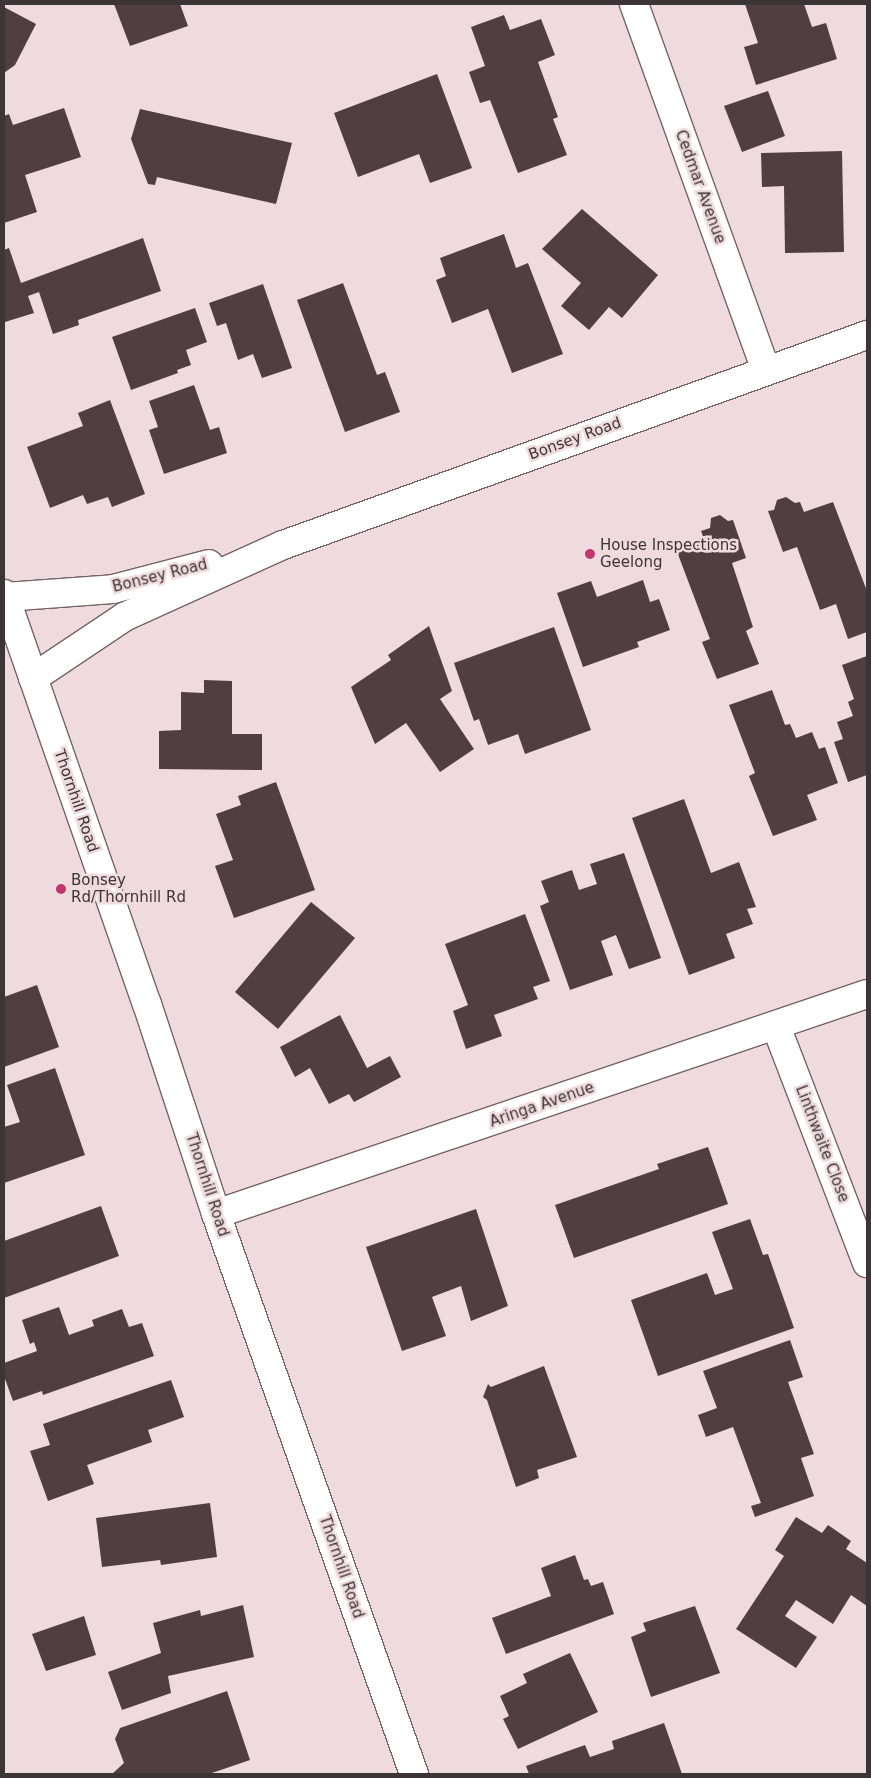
<!DOCTYPE html>
<html>
<head>
<meta charset="utf-8">
<style>
  body { margin:0 }
  #map { position:relative; width:871px; height:1778px; overflow:hidden; background:#eedadf; font-family:"DejaVu Sans",sans-serif }
  div>[style] { position:absolute }
  .building>* { inset:0; background:#4f3f43 }
  .roads { filter:drop-shadow(1px 0 #756368) drop-shadow(-1px 0 #756368) drop-shadow(0 1px #756368) drop-shadow(0 -1px #756368) }
  .minor>* { height:28px; margin:-14px; padding:0 14px; transform-origin:14px; border-radius:14px; background:#fff }
  .tertiary>* { height:28px; margin:-14px; padding:0 14px; transform-origin:14px; border-radius:14px; background:#fff }
  .dots>* { width:14px; height:14px; translate:-50% -50%; box-sizing:border-box; border:2px solid #eedadf; border-radius:50% }
  span { translate:-50% -50%; white-space:nowrap; text-align:center; line-height:1.15; -webkit-text-stroke:5px #eedadf; paint-order:stroke }
  .street-label { font-size:15px; color:#3c3436 }
  .poi-label { font-size:15px; color:#3c3436 }
  .left { translate:0 -50%; text-align:left }
  .frame { position:absolute; inset:0; border:5px solid #3c3436; pointer-events:none }
</style>
</head>
<body>
<div id="map">
  <div class="building">
    <div style="clip-path:polygon(114px 4px,180px 4px,188px 26px,130px 46px)"></div>
    <div style="clip-path:polygon(745px 4px,804px 4px,812px 27px,826px 23px,837px 59px,756px 85px,744px 47px,758px 43px)"></div>
    <div style="clip-path:polygon(4px 7px,36px 24px,15px 65px,4px 73px)"></div>
    <div style="clip-path:polygon(504px 15px,510px 30px,541px 19px,555px 55px,538px 62px,558px 117px,553px 119px,567px 155px,518px 173px,490px 100px,480px 103px,469px 72px,485px 66px,471px 27px)"></div>
    <div style="clip-path:polygon(437px 74px,472px 168px,430px 183px,419px 154px,358px 177px,334px 113px)"></div>
    <div style="clip-path:polygon(768px 91px,785px 136px,742px 152px,724px 106px)"></div>
    <div style="clip-path:polygon(64px 108px,81px 157px,25px 175px,37px 212px,4px 223px,4px 116px,9px 114px,13px 125px)"></div>
    <div style="clip-path:polygon(140px 109px,292px 143px,276px 204px,157px 177px,155px 185px,148px 184px,131px 139px)"></div>
    <div style="clip-path:polygon(842px 151px,844px 252px,785px 253px,784px 186px,762px 187px,761px 153px)"></div>
    <div style="clip-path:polygon(582px 209px,658px 275px,622px 318px,609px 307px,589px 330px,561px 306px,581px 283px,542px 249px)"></div>
    <div style="clip-path:polygon(504px 234px,516px 268px,528px 263px,563px 354px,512px 373px,488px 309px,452px 323px,436px 280px,446px 276px,440px 258px)"></div>
    <div style="clip-path:polygon(143px 238px,161px 291px,78px 320px,79px 325px,53px 334px,39px 292px,28px 296px,34px 313px,5px 322px,4px 250px,9px 248px,21px 283px)"></div>
    <div style="clip-path:polygon(343px 283px,377px 375px,385px 372px,400px 412px,345px 432px,297px 300px)"></div>
    <div style="clip-path:polygon(263px 284px,292px 368px,262px 378px,253px 354px,238px 360px,226px 323px,217px 326px,209px 303px)"></div>
    <div style="clip-path:polygon(195px 308px,207px 342px,186px 350px,191px 365px,177px 370px,178px 373px,131px 390px,112px 337px)"></div>
    <div style="clip-path:polygon(194px 385px,210px 430px,219px 427px,227px 453px,164px 474px,149px 430px,158px 427px,149px 401px)"></div>
    <div style="clip-path:polygon(110px 400px,145px 494px,112px 507px,108px 497px,87px 504px,83px 495px,50px 508px,27px 447px,83px 426px,78px 413px)"></div>
    <div style="clip-path:polygon(786px 497px,795px 503px,800px 502px,804px 512px,833px 502px,867px 591px,867px 632px,848px 639px,836px 604px,820px 610px,797px 547px,783px 552px,768px 511px,774px 510px,777px 500px)"></div>
    <div style="clip-path:polygon(720px 515px,728px 521px,733px 520px,746px 558px,732px 563px,753px 627px,746px 631px,759px 664px,717px 679px,702px 642px,710px 639px,676px 549px,704px 539px,701px 531px,710px 528px,711px 518px)"></div>
    <div style="clip-path:polygon(643px 580px,650px 602px,659px 599px,670px 630px,637px 642px,639px 647px,583px 667px,557px 593px,591px 581px,597px 597px)"></div>
    <div style="clip-path:polygon(429px 626px,452px 691px,440px 699px,474px 749px,440px 772px,406px 723px,375px 744px,351px 687px,391px 660px,388px 655px)"></div>
    <div style="clip-path:polygon(554px 627px,591px 730px,525px 754px,518px 734px,488px 745px,479px 719px,474px 721px,454px 663px)"></div>
    <div style="clip-path:polygon(867px 656px,867px 775px,848px 782px,834px 742px,843px 739px,837px 722px,853px 716px,848px 702px,854px 699px,842px 665px)"></div>
    <div style="clip-path:polygon(204px 680px,232px 681px,232px 734px,262px 734px,262px 770px,159px 769px,159px 731px,181px 730px,181px 692px,204px 693px)"></div>
    <div style="clip-path:polygon(772px 690px,785px 725px,790px 724px,796px 738px,812px 732px,819px 749px,825px 747px,838px 783px,807px 795px,817px 820px,773px 836px,749px 776px,755px 773px,729px 705px)"></div>
    <div style="clip-path:polygon(276px 782px,315px 890px,234px 918px,215px 866px,233px 860px,216px 814px,241px 805px,238px 796px)"></div>
    <div style="clip-path:polygon(684px 799px,711px 873px,739px 862px,756px 907px,747px 909px,753px 924px,726px 934px,735px 958px,689px 975px,632px 818px)"></div>
    <div style="clip-path:polygon(624px 853px,661px 958px,629px 969px,616px 935px,601px 941px,613px 975px,570px 990px,540px 906px,549px 902px,541px 881px,572px 870px,579px 890px,597px 884px,590px 864px)"></div>
    <div style="clip-path:polygon(311px 902px,355px 938px,278px 1029px,235px 992px)"></div>
    <div style="clip-path:polygon(525px 914px,550px 981px,533px 987px,538px 999px,494px 1015px,502px 1036px,466px 1049px,453px 1011px,468px 1005px,445px 944px)"></div>
    <div style="clip-path:polygon(37px 985px,59px 1047px,4px 1067px,4px 997px)"></div>
    <div style="clip-path:polygon(340px 1015px,367px 1068px,390px 1056px,401px 1077px,354px 1102px,349px 1094px,329px 1104px,310px 1068px,295px 1077px,280px 1047px)"></div>
    <div style="clip-path:polygon(55px 1068px,85px 1155px,4px 1183px,4px 1127px,20px 1122px,7px 1085px)"></div>
    <div style="clip-path:polygon(708px 1147px,728px 1204px,574px 1258px,555px 1205px,659px 1169px,657px 1164px)"></div>
    <div style="clip-path:polygon(101px 1206px,119px 1256px,4px 1298px,4px 1241px)"></div>
    <div style="clip-path:polygon(476px 1209px,508px 1306px,471px 1321px,461px 1286px,432px 1297px,446px 1336px,402px 1351px,366px 1247px)"></div>
    <div style="clip-path:polygon(750px 1219px,763px 1255px,768px 1254px,794px 1328px,658px 1376px,631px 1300px,707px 1273px,715px 1295px,733px 1289px,712px 1232px)"></div>
    <div style="clip-path:polygon(59px 1307px,69px 1335px,94px 1326px,92px 1320px,122px 1309px,129px 1327px,142px 1323px,154px 1356px,43px 1395px,42px 1391px,13px 1401px,4px 1376px,4px 1363px,37px 1351px,34px 1342px,30px 1344px,22px 1320px)"></div>
    <div style="clip-path:polygon(790px 1340px,803px 1377px,788px 1382px,814px 1454px,801px 1458px,814px 1496px,755px 1517px,751px 1506px,761px 1503px,733px 1427px,706px 1437px,698px 1415px,717px 1408px,703px 1371px)"></div>
    <div style="clip-path:polygon(544px 1366px,577px 1457px,537px 1470px,539px 1478px,516px 1487px,487px 1400px,483px 1397px,488px 1384px,491px 1387px)"></div>
    <div style="clip-path:polygon(171px 1380px,184px 1417px,148px 1430px,152px 1442px,87px 1465px,94px 1484px,48px 1501px,30px 1451px,50px 1445px,43px 1424px)"></div>
    <div style="clip-path:polygon(210px 1503px,217px 1557px,161px 1565px,160px 1560px,102px 1567px,96px 1518px)"></div>
    <div style="clip-path:polygon(796px 1517px,822px 1533px,828px 1525px,851px 1541px,846px 1549px,867px 1563px,867px 1606px,851px 1595px,833px 1624px,796px 1600px,785px 1616px,817px 1637px,796px 1668px,736px 1629px,784px 1556px,775px 1550px)"></div>
    <div style="clip-path:polygon(575px 1555px,584px 1580px,588px 1579px,591px 1586px,603px 1582px,614px 1614px,506px 1654px,492px 1618px,551px 1596px,541px 1568px)"></div>
    <div style="clip-path:polygon(243px 1605px,254px 1657px,168px 1676px,171px 1693px,122px 1710px,108px 1672px,161px 1653px,153px 1623px,200px 1610px,201px 1616px)"></div>
    <div style="clip-path:polygon(695px 1606px,720px 1673px,651px 1697px,631px 1637px,646px 1631px,643px 1623px)"></div>
    <div style="clip-path:polygon(84px 1616px,96px 1655px,46px 1671px,32px 1634px)"></div>
    <div style="clip-path:polygon(570px 1653px,598px 1712px,518px 1749px,503px 1719px,509px 1716px,500px 1696px,527px 1683px,523px 1674px)"></div>
    <div style="clip-path:polygon(227px 1691px,250px 1760px,209px 1774px,112px 1774px,124px 1763px,115px 1739px,120px 1728px)"></div>
    <div style="clip-path:polygon(664px 1723px,682px 1774px,529px 1774px,526px 1766px,585px 1745px,590px 1757px,614px 1749px,612px 1741px)"></div>
  </div>
  <div class="roads">
    <div class="minor">
      <div style="left:634px;top:4px;width:390px;rotate:70.2deg"></div>
      <div style="left:5px;top:597px;width:108px;rotate:-4.2deg"></div>
      <div style="left:113px;top:589px;width:99px;rotate:-14.6deg"></div>
      <div style="left:33px;top:678px;width:110px;rotate:-33.8deg"></div>
      <div style="left:124px;top:617px;width:175px;rotate:-24.4deg"></div>
      <div style="left:283px;top:545px;width:621px;rotate:-19.78deg"></div>
      <div style="left:776px;top:1026px;width:254px;rotate:69deg"></div>
      <div style="left:216px;top:1214px;width:687px;rotate:-18.67deg"></div>
    </div>
    <div class="tertiary">
      <div style="left:4px;top:594px;width:434px;rotate:70.8deg"></div>
      <div style="left:147px;top:1004px;width:221px;rotate:71.8deg"></div>
      <div style="left:216px;top:1214px;width:594px;rotate:70.53deg"></div>
    </div>
  </div>
  <div class="dots">
    <div style="left:590px;top:554px;background:#c1366c"></div>
    <div style="left:61px;top:889px;background:#c1366c"></div>
  </div>
  <div class="street-label">
    <span style="left:700px;top:187px;rotate:70deg">Cedmar Avenue</span>
    <span style="left:575px;top:439px;rotate:-20deg">Bonsey Road</span>
    <span style="left:160px;top:576px;rotate:-14deg">Bonsey Road</span>
    <span style="left:76px;top:801px;rotate:71deg">Thornhill Road</span>
    <span style="left:542px;top:1105px;rotate:-19deg">Aringa Avenue</span>
    <span style="left:822px;top:1144px;rotate:69deg">Linthwaite Close</span>
    <span style="left:207px;top:1185px;rotate:72deg">Thornhill Road</span>
    <span style="left:341px;top:1567px;rotate:71deg">Thornhill Road</span>
  </div>
  <div class="poi-label">
    <span class="left" style="left:600px;top:554px">House Inspections<br>Geelong</span>
    <span class="left" style="left:71px;top:889px">Bonsey<br>Rd/Thornhill Rd</span>
  </div>
  <div class="frame"></div>
</div>
</body>
</html>
